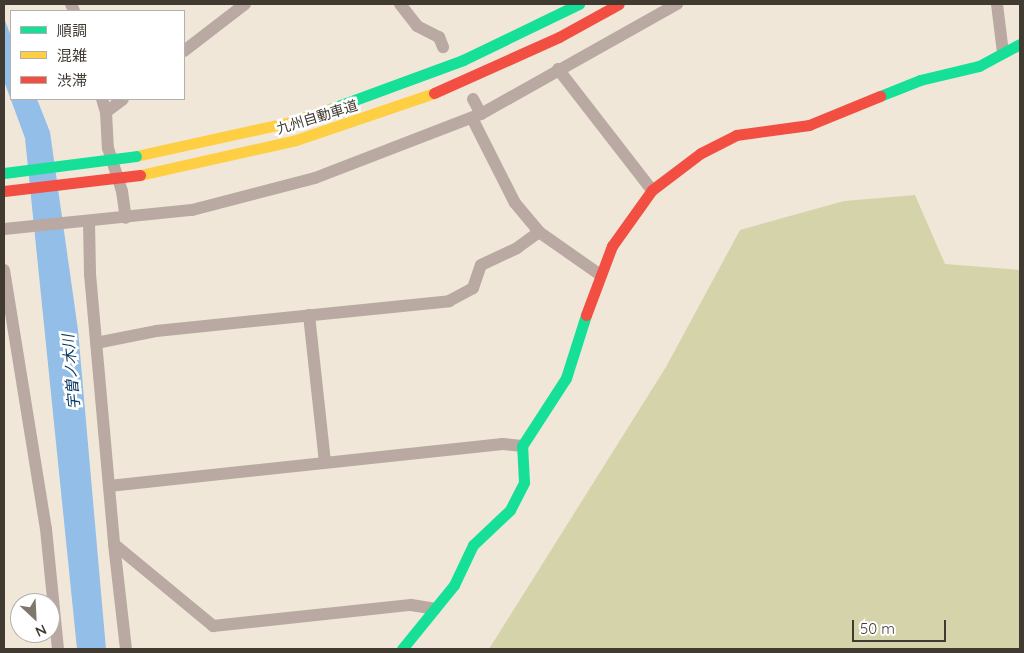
<!DOCTYPE html>
<html>
<head>
<meta charset="utf-8">
<style>
  body { margin:0 }
  #map { position:relative; width:1024px; height:653px; overflow:hidden; background:#f0e7d9; font-family:Quicksand,"Noto Sans JP",sans-serif }
  div>[style] { position:absolute }
  .green>* { inset:0; background:#d5d3aa }
  .water>* { inset:0; background:#93bee8 }
  .street>* { height:12px; margin:-6px; padding:0 6px; transform-origin:6px; border-radius:6px; background:#baa8a3 }
  .fast>* { height:11px; margin:-5.5px; padding:0 5.5px; transform-origin:5.5px; border-radius:5.5px; background:#16e098 }
  .slow>* { height:11px; margin:-5.5px; padding:0 5.5px; transform-origin:5.5px; border-radius:5.5px; background:#ffcf43 }
  .jam>* { height:11px; margin:-5.5px; padding:0 5.5px; transform-origin:5.5px; border-radius:5.5px; background:#f24e42 }
  .fast-bridge>* { height:11px; margin:-5.5px; padding:0 5.5px; transform-origin:5.5px; border-radius:5.5px; background:#16e098 }
  .jam-bridge>* { height:11px; margin:-5.5px; padding:0 5.5px; transform-origin:5.5px; border-radius:5.5px; background:#f24e42 }
  span { translate:-50% -50%; white-space:nowrap; text-align:center; line-height:1.15; -webkit-text-stroke:5px #fff; paint-order:stroke }
  .street-label { font-size:14px; color:#403a30 }
  .water-label { font-size:15px; color:#073963; font-style:italic }
  .frame { position:absolute; inset:0; border:5px solid #403a30; pointer-events:none }
  .legend { position:absolute; left:10px; top:10px; width:175px; height:90px; box-sizing:border-box; background:#fff; border:1px solid #b3b0ac; margin:0; padding:6px 9px; list-style:none; font-size:15px; color:#403a30 }
  .legend li { display:flex; align-items:center; gap:10px; height:25px }
  .legend b { width:25px; border:1px solid #b3b0ac }
  .north { position:absolute; left:10px; top:593px; width:50px; height:50px; box-sizing:border-box; background:#fff; border:1px solid #b3b0ac; border-radius:50%; rotate:155deg; font-size:14px; font-weight:700; line-height:20px; text-align:center; color:#403a30 }
  .north::after { content:''; display:block; margin:auto; width:18px; height:22px; background:#7e776b; clip-path:polygon(50% 0,100% 100%,50% 72%,0 100%) }
  .scale { position:absolute; left:852px; top:620px; width:94px; height:22px; box-sizing:border-box; border:2px solid #403a30; border-top:0; padding-left:6px; font-size:15px; line-height:18px; white-space:nowrap; color:#403a30; -webkit-text-stroke:4px #fff; paint-order:stroke }
</style>
</head>
<body>
<div id="map">
  <div class="green">
    <div style="clip-path:polygon(915px 195px,945px 264px,1020px 270px,1020px 649px,489px 649px,666px 367px,740px 230px,844px 201px)"></div>
  </div>
  <div class="water">
    <div style="clip-path:polygon(4px 18px,11px 36px,11px 99px,37px 99px,50px 132px,78px 330px,106px 649px,77px 649px,25px 138px,4px 81px)"></div>
  </div>
  <div class="street">
    <div style="left:71px;top:4px;width:8px;rotate:67deg"></div>
    <div style="left:400px;top:4px;width:28px;rotate:52deg"></div>
    <div style="left:417px;top:26px;width:25px;rotate:27deg"></div>
    <div style="left:439px;top:37px;width:11px;rotate:68deg"></div>
    <div style="left:997px;top:4px;width:49px;rotate:83deg"></div>
    <div style="left:184px;top:51px;width:77px;rotate:-37.6deg"></div>
    <div style="left:558px;top:69px;width:153px;rotate:52.2deg"></div>
    <div style="left:102px;top:99px;width:14px;rotate:73deg"></div>
    <div style="left:106px;top:112px;width:36px;rotate:87deg"></div>
    <div style="left:108px;top:148px;width:45px;rotate:72deg"></div>
    <div style="left:122px;top:191px;width:27px;rotate:82deg"></div>
    <div style="left:473px;top:99px;width:17px;rotate:62deg"></div>
    <div style="left:106px;top:112px;width:21px;rotate:-37deg"></div>
    <div style="left:472px;top:118px;width:95px;rotate:63.2deg"></div>
    <div style="left:515px;top:203px;width:38px;rotate:50deg"></div>
    <div style="left:89px;top:221px;width:53px;rotate:88.9deg"></div>
    <div style="left:90px;top:274px;width:271px;rotate:84.9deg"></div>
    <div style="left:114px;top:544px;width:129px;rotate:39.6deg"></div>
    <div style="left:213px;top:626px;width:199px;rotate:-6.1deg"></div>
    <div style="left:411px;top:605px;width:24px;rotate:9deg"></div>
    <div style="left:4px;top:229px;width:189px;rotate:-5.8deg"></div>
    <div style="left:192px;top:210px;width:127px;rotate:-14.6deg"></div>
    <div style="left:315px;top:178px;width:178px;rotate:-21.1deg"></div>
    <div style="left:481px;top:114px;width:225px;rotate:-29.3deg"></div>
    <div style="left:4px;top:270px;width:262px;rotate:80.8deg"></div>
    <div style="left:46px;top:529px;width:121px;rotate:84.3deg"></div>
    <div style="left:309px;top:315px;width:148px;rotate:83.8deg"></div>
    <div style="left:96px;top:343px;width:61px;rotate:-11.3deg"></div>
    <div style="left:156px;top:331px;width:295px;rotate:-5.8deg"></div>
    <div style="left:449px;top:301px;width:27px;rotate:-28deg"></div>
    <div style="left:473px;top:288px;width:24px;rotate:-71deg"></div>
    <div style="left:481px;top:265px;width:40px;rotate:-25deg"></div>
    <div style="left:517px;top:248px;width:27px;rotate:-36deg"></div>
    <div style="left:539px;top:232px;width:73px;rotate:35deg"></div>
    <div style="left:109px;top:486px;width:396px;rotate:-6.1deg"></div>
    <div style="left:503px;top:444px;width:19px;rotate:6deg"></div>
    <div style="left:114px;top:544px;width:106px;rotate:83.5deg"></div>
  </div>
  <div class="fast">
    <div style="left:880px;top:96px;width:43px;rotate:-21.8deg"></div>
    <div style="left:920px;top:80px;width:61px;rotate:-13.3deg"></div>
    <div style="left:979px;top:66px;width:47px;rotate:-28.2deg"></div>
    <div style="left:330px;top:109px;width:142px;rotate:-20.2deg"></div>
    <div style="left:463px;top:60px;width:129px;rotate:-25.8deg"></div>
    <div style="left:402px;top:649px;width:82px;rotate:-50.9deg"></div>
    <div style="left:454px;top:585px;width:44px;rotate:-64.6deg"></div>
    <div style="left:473px;top:545px;width:51px;rotate:-43.4deg"></div>
    <div style="left:510px;top:510px;width:31px;rotate:-63deg"></div>
    <div style="left:524px;top:482px;width:36px;rotate:-93deg"></div>
    <div style="left:522px;top:446px;width:81px;rotate:-57.1deg"></div>
    <div style="left:566px;top:378px;width:66px;rotate:-72.4deg"></div>
  </div>
  <div class="slow">
    <div style="left:136px;top:156px;width:158px;rotate:-12.4deg"></div>
    <div style="left:290px;top:122px;width:42px;rotate:-18deg"></div>
    <div style="left:140px;top:175px;width:160px;rotate:-12.6deg"></div>
    <div style="left:296px;top:140px;width:146px;rotate:-18.8deg"></div>
  </div>
  <div class="jam">
    <div style="left:434px;top:93px;width:137px;rotate:-24.1deg"></div>
    <div style="left:559px;top:37px;width:68px;rotate:-28.8deg"></div>
    <div style="left:586px;top:315px;width:74px;rotate:-69.4deg"></div>
    <div style="left:612px;top:246px;width:69px;rotate:-54.5deg"></div>
    <div style="left:652px;top:190px;width:61px;rotate:-37.1deg"></div>
    <div style="left:701px;top:153px;width:39px;rotate:-27deg"></div>
    <div style="left:736px;top:135px;width:74px;rotate:-7.8deg"></div>
    <div style="left:809px;top:125px;width:77px;rotate:-22.2deg"></div>
  </div>
  <div class="fast-bridge">
    <div style="left:4px;top:173px;width:133px;rotate:-7.3deg"></div>
  </div>
  <div class="jam-bridge">
    <div style="left:4px;top:191px;width:137px;rotate:-6.7deg"></div>
  </div>
  <div class="street-label">
    <span style="left:317px;top:117px;rotate:-17deg">九州自動車道</span>
  </div>
  <div class="water-label">
    <span style="left:71px;top:372px;rotate:-95deg">宇曽ノ木川</span>
  </div>
  <div class="frame"></div>
  <ul class="legend">
  <li><b style="height:6px;background:#16e098"></b>順調</li>
  <li><b style="height:6px;background:#ffcf43"></b>混雑</li>
  <li><b style="height:6px;background:#f24e42"></b>渋滞</li>
  </ul>
  <div class="north">N</div>
  <div class="scale">50 m</div>
</div>
</body>
</html>
